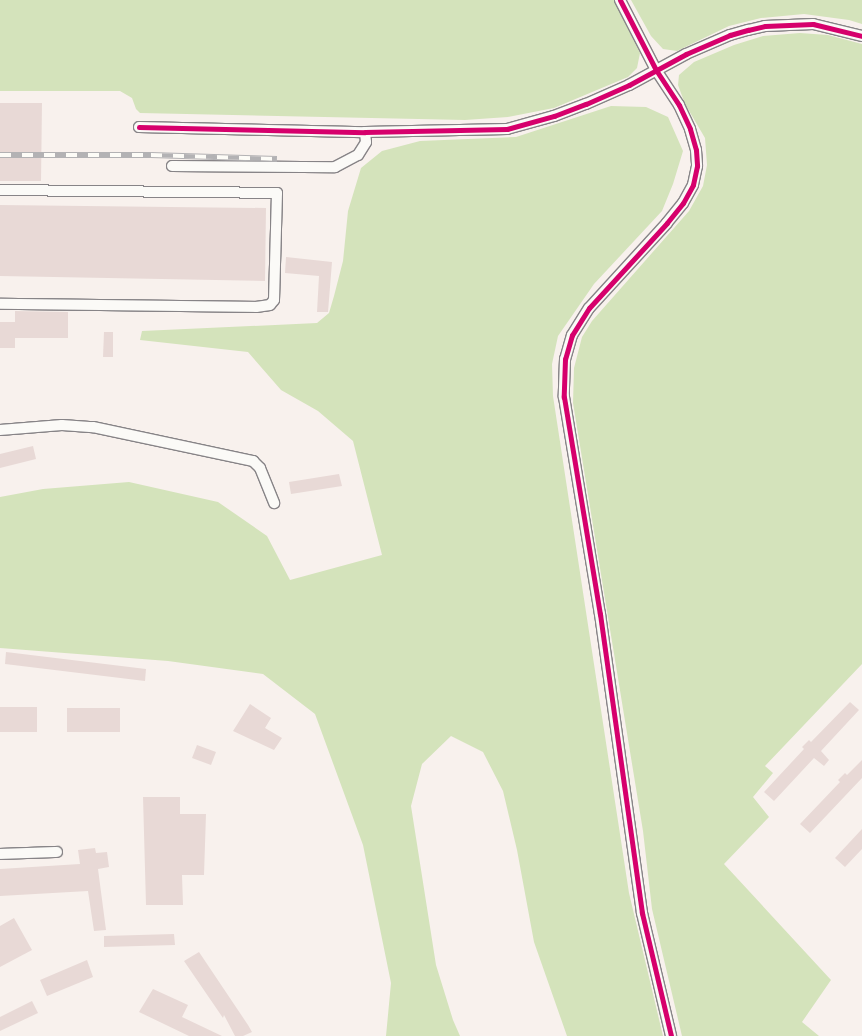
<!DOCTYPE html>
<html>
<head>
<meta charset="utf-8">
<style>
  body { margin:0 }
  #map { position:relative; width:862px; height:1036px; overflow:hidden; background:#f8f1ed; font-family:Sriracha,sans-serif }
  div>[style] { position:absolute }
  .green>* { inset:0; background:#d4e3bb }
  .building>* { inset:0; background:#e8d9d6 }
  .roads { filter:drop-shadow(1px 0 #878487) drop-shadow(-1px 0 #878487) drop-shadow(0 1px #878487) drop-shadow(0 -1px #878487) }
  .street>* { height:10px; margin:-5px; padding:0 5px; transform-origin:5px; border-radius:5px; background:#fbfaf7 }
  .rail>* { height:5.5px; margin-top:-2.75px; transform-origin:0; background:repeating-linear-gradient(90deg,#fdfcf7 0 11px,#b3b2b4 0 22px); box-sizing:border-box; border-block:1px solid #b3b2b4 }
  .cycleway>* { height:5px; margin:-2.5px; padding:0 2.5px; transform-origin:2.5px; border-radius:2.5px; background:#d6006c }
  span { translate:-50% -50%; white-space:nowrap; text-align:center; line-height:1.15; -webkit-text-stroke:4px #fdfcf7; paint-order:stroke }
</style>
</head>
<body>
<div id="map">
  <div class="green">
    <div style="clip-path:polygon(0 0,614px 0,640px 53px,637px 68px,628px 77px,554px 108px,508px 117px,465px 120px,140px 113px,136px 109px,132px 98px,120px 91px,0 91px)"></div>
    <div style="clip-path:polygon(631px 0,862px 0,862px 24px,849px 20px,804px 14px,761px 18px,729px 26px,677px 51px,663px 49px,651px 36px)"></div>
    <div style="clip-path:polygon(800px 33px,828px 35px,862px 44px,862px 664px,765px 766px,773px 773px,753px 797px,769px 817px,724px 864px,831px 980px,802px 1022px,819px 1036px,682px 1036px,652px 909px,643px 831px,573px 403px,574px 368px,582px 337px,592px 321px,689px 211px,703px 186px,707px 165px,705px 138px,685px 104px,678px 85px,679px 75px,694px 62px,734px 45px,763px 36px)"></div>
    <div style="clip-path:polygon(611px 106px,646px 107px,668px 117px,683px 151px,673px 184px,662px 211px,594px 284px,558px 336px,552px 364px,553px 396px,629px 893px,663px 1036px,567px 1036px,534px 942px,517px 850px,503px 791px,483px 752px,451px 736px,422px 764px,411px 806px,436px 965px,453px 1020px,460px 1036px,386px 1036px,391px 983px,363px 845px,315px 714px,263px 674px,168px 661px,0 648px,0 497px,43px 489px,129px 482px,218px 502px,267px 536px,290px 580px,382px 555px,353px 441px,318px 411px,281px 390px,248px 352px,140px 340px,142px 331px,317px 323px,329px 313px,334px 296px,343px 261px,348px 211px,361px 168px,382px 151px,420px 141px,516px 137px)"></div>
  </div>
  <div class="building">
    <div style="clip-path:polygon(0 103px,42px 103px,41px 181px,0 181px)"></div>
    <div style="clip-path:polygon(0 205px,266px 208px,265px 281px,0 276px)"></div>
    <div style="clip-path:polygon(286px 257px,332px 262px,328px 312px,317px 312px,319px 276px,285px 273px)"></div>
    <div style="clip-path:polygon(15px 311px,68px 312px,68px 338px,15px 338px,15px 348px,0 348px,0 322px,15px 322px)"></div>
    <div style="clip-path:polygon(104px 332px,113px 332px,113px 357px,103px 357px)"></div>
    <div style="clip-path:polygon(33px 446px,36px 459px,0 468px,0 454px)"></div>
    <div style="clip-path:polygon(339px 474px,342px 486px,291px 494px,289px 482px)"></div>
    <div style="clip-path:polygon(6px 652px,146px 669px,145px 681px,5px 664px)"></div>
    <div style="clip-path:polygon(850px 702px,859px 710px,821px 751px,829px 760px,824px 766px,814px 758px,774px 801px,764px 792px,804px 749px,802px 747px,809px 740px,811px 742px)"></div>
    <div style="clip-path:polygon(250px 704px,271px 718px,265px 728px,282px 738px,274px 750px,233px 731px)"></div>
    <div style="clip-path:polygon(0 707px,37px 707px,37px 732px,0 732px)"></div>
    <div style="clip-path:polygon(67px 708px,120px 708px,120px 732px,67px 732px)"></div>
    <div style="clip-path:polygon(197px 745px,216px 752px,211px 765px,192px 758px)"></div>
    <div style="clip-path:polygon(862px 760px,862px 778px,810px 833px,800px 824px,840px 782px,838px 780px,845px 773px,847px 775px)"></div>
    <div style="clip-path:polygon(143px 797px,180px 797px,180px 814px,206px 814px,204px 875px,182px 875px,183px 905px,146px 905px)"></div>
    <div style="clip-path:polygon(862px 829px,862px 849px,845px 867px,835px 858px)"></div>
    <div style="clip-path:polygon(95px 848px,96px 853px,107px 852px,109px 867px,98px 869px,106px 930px,94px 931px,88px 891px,0 896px,0 869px,80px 864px,78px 850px)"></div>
    <div style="clip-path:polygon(14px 918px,32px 950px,0 967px,0 926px)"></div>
    <div style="clip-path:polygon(174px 934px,175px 945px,104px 947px,104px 936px)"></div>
    <div style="clip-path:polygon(199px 952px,248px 1025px,252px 1032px,243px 1036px,235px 1036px,224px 1015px,223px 1018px,184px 961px)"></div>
    <div style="clip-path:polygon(87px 960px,93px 977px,47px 996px,40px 980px)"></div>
    <div style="clip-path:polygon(153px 989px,188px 1005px,182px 1017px,222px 1036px,189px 1036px,139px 1012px)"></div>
    <div style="clip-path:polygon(32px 1001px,38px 1013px,0 1031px,0 1017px)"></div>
  </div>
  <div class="roads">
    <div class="street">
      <div style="left:620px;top:0;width:79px;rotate:62.8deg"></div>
      <div style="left:656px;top:70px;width:42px;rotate:56.7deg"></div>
      <div style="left:679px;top:105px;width:26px;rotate:65deg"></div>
      <div style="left:690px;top:129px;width:22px;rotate:74deg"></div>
      <div style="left:696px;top:150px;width:16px;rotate:86deg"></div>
      <div style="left:697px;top:166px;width:19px;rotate:102deg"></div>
      <div style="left:693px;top:185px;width:21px;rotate:119deg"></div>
      <div style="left:683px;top:203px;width:26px;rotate:129deg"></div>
      <div style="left:667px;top:223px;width:115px;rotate:132.5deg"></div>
      <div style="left:589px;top:308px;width:32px;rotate:122deg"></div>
      <div style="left:572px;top:335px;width:25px;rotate:106deg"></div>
      <div style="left:565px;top:359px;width:38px;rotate:92deg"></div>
      <div style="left:564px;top:397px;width:220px;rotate:80.6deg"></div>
      <div style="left:600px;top:614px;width:302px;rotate:82deg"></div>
      <div style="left:642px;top:913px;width:126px;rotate:76.7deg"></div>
      <div style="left:139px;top:127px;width:226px;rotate:1.3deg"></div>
      <div style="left:365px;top:132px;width:142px;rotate:-1.2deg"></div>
      <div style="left:507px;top:129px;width:49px;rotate:-15.5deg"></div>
      <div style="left:554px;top:116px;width:34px;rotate:-21deg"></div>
      <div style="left:586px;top:104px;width:47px;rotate:-23.8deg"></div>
      <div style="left:629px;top:85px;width:65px;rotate:-28.5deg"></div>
      <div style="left:686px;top:54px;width:48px;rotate:-23.4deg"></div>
      <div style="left:730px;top:35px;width:19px;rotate:-16deg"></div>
      <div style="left:748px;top:30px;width:17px;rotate:-13deg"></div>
      <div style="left:765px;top:26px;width:48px;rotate:-2.4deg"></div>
      <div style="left:813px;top:24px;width:50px;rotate:13.8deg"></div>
      <div style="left:172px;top:166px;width:163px;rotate:0.4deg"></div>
      <div style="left:335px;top:167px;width:26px;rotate:-28deg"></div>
      <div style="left:358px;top:155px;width:15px;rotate:-58deg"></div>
      <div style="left:366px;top:142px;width:10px;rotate:-96deg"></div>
      <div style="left:0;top:190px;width:277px;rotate:0.6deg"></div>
      <div style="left:277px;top:193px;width:107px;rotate:91.6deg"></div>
      <div style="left:274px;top:300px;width:6px;rotate:129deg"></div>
      <div style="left:270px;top:305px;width:14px;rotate:172deg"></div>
      <div style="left:256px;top:307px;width:256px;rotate:-179.3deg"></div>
      <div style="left:0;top:430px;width:62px;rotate:-4.6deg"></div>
      <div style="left:62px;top:425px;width:31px;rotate:4deg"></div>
      <div style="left:93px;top:427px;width:164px;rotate:12deg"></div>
      <div style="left:253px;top:461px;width:10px;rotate:45deg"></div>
      <div style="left:260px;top:468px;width:38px;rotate:68deg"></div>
      <div style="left:0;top:854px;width:57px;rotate:-2deg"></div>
    </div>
  </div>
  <div class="rail">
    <div style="left:0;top:155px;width:151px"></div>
    <div style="left:151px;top:155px;width:126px;rotate:1.8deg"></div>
  </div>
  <div class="cycleway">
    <div style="left:620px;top:0;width:79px;rotate:62.8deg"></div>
    <div style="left:656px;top:70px;width:42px;rotate:56.7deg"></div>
    <div style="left:679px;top:105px;width:26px;rotate:65deg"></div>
    <div style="left:690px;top:129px;width:22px;rotate:74deg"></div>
    <div style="left:696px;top:150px;width:16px;rotate:86deg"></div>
    <div style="left:697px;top:166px;width:19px;rotate:102deg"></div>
    <div style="left:693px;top:185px;width:21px;rotate:119deg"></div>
    <div style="left:683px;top:203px;width:26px;rotate:129deg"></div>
    <div style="left:667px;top:223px;width:115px;rotate:132.5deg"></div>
    <div style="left:589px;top:308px;width:32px;rotate:122deg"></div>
    <div style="left:572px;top:335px;width:25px;rotate:106deg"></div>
    <div style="left:565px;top:359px;width:38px;rotate:92deg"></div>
    <div style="left:564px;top:397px;width:220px;rotate:80.6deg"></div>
    <div style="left:600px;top:614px;width:302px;rotate:82deg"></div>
    <div style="left:642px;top:913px;width:126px;rotate:76.7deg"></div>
    <div style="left:139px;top:127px;width:226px;rotate:1.3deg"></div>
    <div style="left:365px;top:132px;width:142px;rotate:-1.2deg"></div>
    <div style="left:507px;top:129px;width:49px;rotate:-15.5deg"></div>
    <div style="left:554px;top:116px;width:34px;rotate:-21deg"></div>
    <div style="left:586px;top:104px;width:47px;rotate:-23.8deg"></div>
    <div style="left:629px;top:85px;width:65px;rotate:-28.5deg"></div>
    <div style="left:686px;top:54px;width:48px;rotate:-23.4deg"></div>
    <div style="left:730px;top:35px;width:19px;rotate:-16deg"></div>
    <div style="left:748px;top:30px;width:17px;rotate:-13deg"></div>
    <div style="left:765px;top:26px;width:48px;rotate:-2.4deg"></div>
    <div style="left:813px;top:24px;width:50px;rotate:13.8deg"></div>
  </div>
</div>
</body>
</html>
